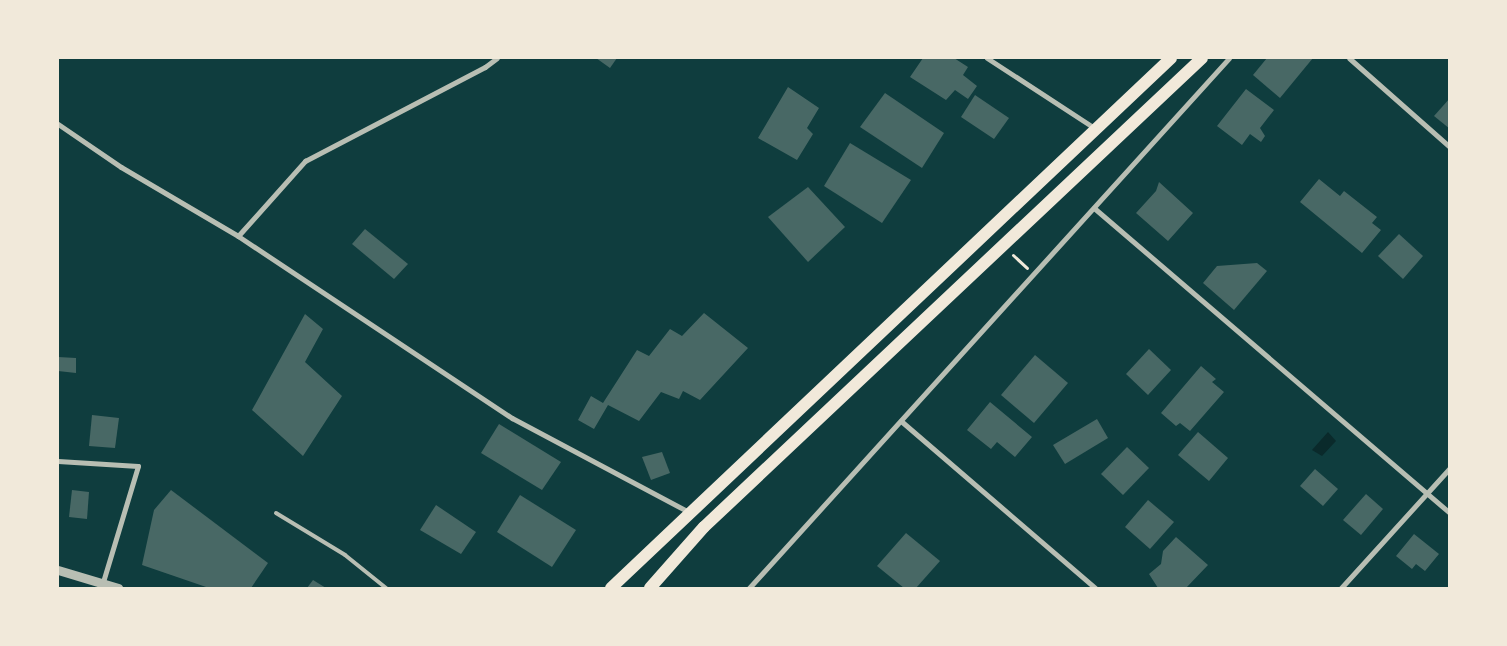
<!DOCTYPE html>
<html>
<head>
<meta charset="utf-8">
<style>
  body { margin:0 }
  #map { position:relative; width:1507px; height:646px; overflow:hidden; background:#0f3d3e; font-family:Manrope,sans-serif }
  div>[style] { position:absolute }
  .water>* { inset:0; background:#0a2a2b }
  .building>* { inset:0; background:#486865 }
  .path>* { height:3px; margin:-1.5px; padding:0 1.5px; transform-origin:1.5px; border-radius:1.5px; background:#f1e9da }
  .service>* { height:4px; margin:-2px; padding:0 2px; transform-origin:2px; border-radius:2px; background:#b8beb3 }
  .minor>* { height:5px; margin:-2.5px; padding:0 2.5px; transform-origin:2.5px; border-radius:2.5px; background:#b8beb3 }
  .tertiary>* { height:9px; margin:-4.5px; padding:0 4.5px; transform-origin:4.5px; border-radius:4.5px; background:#b8beb3 }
  .primary>* { height:12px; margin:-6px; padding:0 6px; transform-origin:6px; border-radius:6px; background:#f1e9da }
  span { translate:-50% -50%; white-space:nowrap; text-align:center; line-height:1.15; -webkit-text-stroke:5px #f1e9da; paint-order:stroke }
  .frame { position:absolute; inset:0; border:59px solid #f1e9da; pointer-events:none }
</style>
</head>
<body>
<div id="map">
  <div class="water">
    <div style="clip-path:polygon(1328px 432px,1336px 441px,1322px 456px,1312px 450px)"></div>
  </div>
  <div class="building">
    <div style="clip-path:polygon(596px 58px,617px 58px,610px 68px)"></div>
    <div style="clip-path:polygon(923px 58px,954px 58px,968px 67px,963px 75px,977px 86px,968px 99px,955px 90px,946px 100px,910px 77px)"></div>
    <div style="clip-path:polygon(1267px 58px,1313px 58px,1280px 98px,1253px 75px)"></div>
    <div style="clip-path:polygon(788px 87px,819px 108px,807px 128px,813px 134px,797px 160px,758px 138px)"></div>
    <div style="clip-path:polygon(1246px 89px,1274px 110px,1260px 128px,1265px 136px,1261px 142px,1250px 134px,1242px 145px,1217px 126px)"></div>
    <div style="clip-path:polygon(885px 93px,944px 133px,922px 168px,860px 127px)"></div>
    <div style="clip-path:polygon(975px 95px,1009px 118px,994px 139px,961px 117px)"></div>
    <div style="clip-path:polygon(1450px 98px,1450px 129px,1434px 116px)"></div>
    <div style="clip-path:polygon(850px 143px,911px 180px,882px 223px,824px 186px)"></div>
    <div style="clip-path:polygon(1319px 179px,1340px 196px,1344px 191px,1377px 217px,1372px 223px,1381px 230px,1362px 253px,1300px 202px)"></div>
    <div style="clip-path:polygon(1159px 182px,1193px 213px,1168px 241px,1136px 213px,1156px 191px)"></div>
    <div style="clip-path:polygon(808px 187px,845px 227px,808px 262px,768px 217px)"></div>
    <div style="clip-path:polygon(365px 229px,408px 264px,394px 279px,352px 244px)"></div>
    <div style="clip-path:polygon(1399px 234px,1423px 256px,1403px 279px,1378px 256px)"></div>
    <div style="clip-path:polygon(1257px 263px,1267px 271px,1234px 310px,1203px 283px,1217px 266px)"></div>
    <div style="clip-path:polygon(704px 313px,748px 348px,700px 400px,683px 391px,679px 399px,661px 392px,639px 421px,608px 405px,594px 429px,578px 420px,591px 396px,603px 403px,637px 350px,649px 356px,670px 329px,682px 336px)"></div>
    <div style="clip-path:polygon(305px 314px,323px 329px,305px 362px,342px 396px,303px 456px,252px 410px)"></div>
    <div style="clip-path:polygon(1149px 349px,1171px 370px,1148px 395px,1126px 374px)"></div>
    <div style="clip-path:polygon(1035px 355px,1068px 383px,1034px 423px,1001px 395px)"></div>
    <div style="clip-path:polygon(58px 357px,76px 358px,76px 373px,58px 371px)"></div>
    <div style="clip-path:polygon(1201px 366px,1216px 379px,1212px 382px,1224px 392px,1190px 431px,1180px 423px,1176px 426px,1161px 413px)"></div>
    <div style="clip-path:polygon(990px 402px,1032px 437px,1015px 457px,997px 442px,991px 449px,967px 430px)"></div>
    <div style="clip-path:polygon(92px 415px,119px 418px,115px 448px,89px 446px)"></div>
    <div style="clip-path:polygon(1097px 419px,1108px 438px,1065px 464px,1053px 445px)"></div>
    <div style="clip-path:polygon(499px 424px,561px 462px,542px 490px,481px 453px)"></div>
    <div style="clip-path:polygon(1198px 432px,1228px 458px,1209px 481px,1178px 455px)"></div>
    <div style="clip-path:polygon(1127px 447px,1149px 468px,1123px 495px,1101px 474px)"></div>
    <div style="clip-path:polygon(662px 452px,670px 473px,651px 480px,642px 457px)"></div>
    <div style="clip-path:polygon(1315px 469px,1338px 489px,1323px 506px,1300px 486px)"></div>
    <div style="clip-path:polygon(72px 490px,89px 492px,87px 519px,69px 517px)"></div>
    <div style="clip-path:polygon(171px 490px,268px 563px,251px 588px,209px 588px,142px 565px,154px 510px)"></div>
    <div style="clip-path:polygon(1366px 494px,1383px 509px,1361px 535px,1343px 520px)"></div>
    <div style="clip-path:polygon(520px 495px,576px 530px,552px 567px,497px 532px)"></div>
    <div style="clip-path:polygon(1148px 500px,1174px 522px,1150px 549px,1125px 527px)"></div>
    <div style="clip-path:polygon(436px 505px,476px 532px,461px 554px,420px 530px)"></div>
    <div style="clip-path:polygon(906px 533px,940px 561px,916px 588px,904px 588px,877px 566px)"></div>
    <div style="clip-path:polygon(1414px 534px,1439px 554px,1425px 571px,1416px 564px,1412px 569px,1396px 556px)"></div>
    <div style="clip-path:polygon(1176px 537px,1208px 565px,1186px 588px,1158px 588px,1149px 574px,1161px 564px,1163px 551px)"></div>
    <div style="clip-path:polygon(313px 580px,326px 588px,307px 588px)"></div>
  </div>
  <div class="path">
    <div style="left:1013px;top:255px;width:19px;rotate:43deg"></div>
  </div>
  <div class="service">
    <div style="left:276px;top:513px;width:81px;rotate:31.3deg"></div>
    <div style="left:345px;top:555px;width:53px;rotate:38.8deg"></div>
  </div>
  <div class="minor">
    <div style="left:987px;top:58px;width:130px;rotate:33.1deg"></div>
    <div style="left:1349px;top:58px;width:135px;rotate:41.4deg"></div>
    <div style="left:58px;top:124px;width:76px;rotate:34.3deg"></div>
    <div style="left:121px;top:167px;width:136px;rotate:30.5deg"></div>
    <div style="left:238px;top:236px;width:329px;rotate:33.6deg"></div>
    <div style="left:512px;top:418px;width:200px;rotate:28deg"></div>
    <div style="left:1094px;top:208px;width:469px;rotate:40.6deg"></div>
    <div style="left:238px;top:236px;width:101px;rotate:-48.2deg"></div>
    <div style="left:305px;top:161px;width:203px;rotate:-27.6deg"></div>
    <div style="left:485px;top:67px;width:15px;rotate:-37deg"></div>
    <div style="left:901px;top:421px;width:256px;rotate:40.7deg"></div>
    <div style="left:58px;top:461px;width:80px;rotate:3.6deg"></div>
    <div style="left:138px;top:466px;width:121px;rotate:106.8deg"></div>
    <div style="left:749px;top:588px;width:715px;rotate:-47.83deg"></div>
    <div style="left:1341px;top:588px;width:162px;rotate:-47.8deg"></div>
  </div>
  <div class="tertiary">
    <div style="left:58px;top:570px;width:63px;rotate:16.7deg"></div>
  </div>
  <div class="primary">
    <div style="left:611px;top:588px;width:771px;rotate:-43.42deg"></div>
    <div style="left:650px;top:588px;width:81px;rotate:-48.5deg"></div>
    <div style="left:704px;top:527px;width:684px;rotate:-43.28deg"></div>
  </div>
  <div class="frame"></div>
</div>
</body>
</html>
